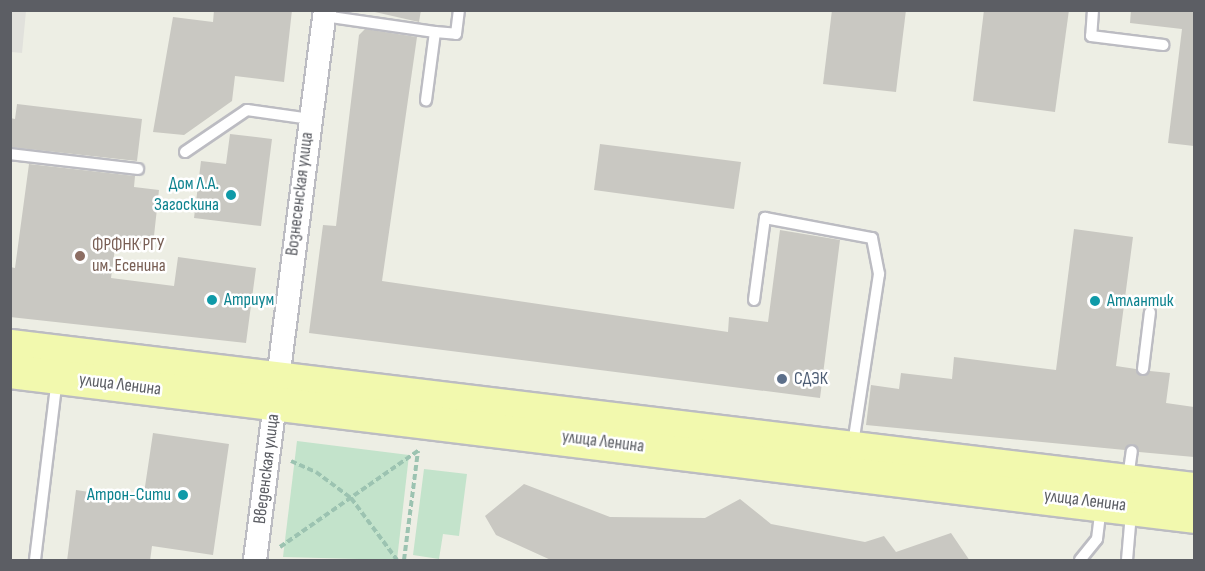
<!DOCTYPE html>
<html>
<head>
<meta charset="utf-8">
<style>
  body { margin:0 }
  #map { position:relative; width:1205px; height:571px; overflow:hidden; background:#edeee4; font-family:"Sofia Sans Condensed",sans-serif }
  div>[style] { position:absolute }
  .industrial>* { inset:0; background:#e1e1dc }
  .green>* { inset:0; background:#c3e3cb }
  .building>* { inset:0; background:#c9c8c2 }
  .path>* { height:4px; margin-top:-2px; transform-origin:0; background:repeating-linear-gradient(90deg,#9cc3b1 0 6px,transparent 0 9px) }
  .roads { filter:drop-shadow(2px 0 #bcbcc2) drop-shadow(-2px 0 #bcbcc2) drop-shadow(0 2px #bcbcc2) drop-shadow(0 -2px #bcbcc2) }
  .lane>* { height:10px; margin:-5px; padding:0 5px; transform-origin:5px; border-radius:5px; background:#fff }
  .street>* { height:22px; margin:-11px; padding:0 11px; transform-origin:11px; border-radius:11px; background:#fff }
  .primary>* { height:33px; margin:-16.5px; padding:0 16.5px; transform-origin:16.5px; border-radius:16.5px; background:#f2f9ae }
  .dots>* { width:16px; height:16px; translate:-50% -50%; box-sizing:border-box; border:3px solid #fff; border-radius:50% }
  span { translate:-50% -50%; white-space:nowrap; text-align:center; line-height:1.15; -webkit-text-stroke:5px #fff; paint-order:stroke }
  .culture-label { font-size:18px; color:#0d838f }
  .right { translate:-100% -50%; text-align:right }
  .left { translate:0 -50%; text-align:left }
  .street-label { font-size:18px; color:#5c5e64 }
  .education-label { font-size:18px; color:#785e54 }
  .service-label { font-size:18px; color:#4e5e75 }
  .frame { position:absolute; inset:0; border:12px solid #5c5e64; pointer-events:none }
</style>
</head>
<body>
<div id="map">
  <div class="industrial">
    <div style="clip-path:polygon(10px 11px,26px 11px,22px 53px,11px 52px)"></div>
  </div>
  <div class="green">
    <div style="clip-path:polygon(297px 441px,409px 455px,397px 560px,283px 557px)"></div>
    <div style="clip-path:polygon(424px 469px,467px 474px,459px 536px,443px 534px,439px 559px,413px 555px)"></div>
  </div>
  <div class="building">
    <div style="clip-path:polygon(214px 10px,292px 10px,284px 82px,235px 76px,232px 101px,184px 135px,153px 132px,173px 17px,213px 22px)"></div>
    <div style="clip-path:polygon(366px 10px,421px 10px,419px 22px)"></div>
    <div style="clip-path:polygon(832px 10px,906px 10px,896px 92px,823px 84px)"></div>
    <div style="clip-path:polygon(984px 10px,1069px 10px,1055px 112px,973px 101px)"></div>
    <div style="clip-path:polygon(1131px 10px,1194px 10px,1194px 146px,1168px 143px,1182px 29px,1130px 23px)"></div>
    <div style="clip-path:polygon(365px 29px,417px 37px,382px 281px,728px 332px,729px 317px,768px 322px,780px 230px,840px 240px,820px 398px,309px 333px,323px 225px,336px 226px,359px 35px)"></div>
    <div style="clip-path:polygon(17px 104px,142px 119px,137px 161px,10px 147px,10px 118px,15px 119px)"></div>
    <div style="clip-path:polygon(230px 134px,272px 139px,261px 226px,194px 218px,201px 161px,226px 164px)"></div>
    <div style="clip-path:polygon(600px 144px,741px 162px,734px 209px,594px 190px)"></div>
    <div style="clip-path:polygon(29px 164px,135px 176px,134px 187px,159px 190px,153px 245px,116px 241px,111px 278px,174px 286px,178px 257px,256px 268px,246px 343px,10px 317px,10px 267px,15px 268px)"></div>
    <div style="clip-path:polygon(1074px 229px,1133px 237px,1116px 366px,1136px 369px,1142px 376px,1150px 371px,1170px 373px,1166px 403px,1194px 407px,1194px 457px,1139px 452px,1133px 444px,1125px 450px,866px 425px,871px 385px,899px 389px,901px 373px,952px 379px,954px 357px,1056px 370px)"></div>
    <div style="clip-path:polygon(153px 433px,229px 444px,213px 555px,152px 546px,150px 561px,67px 561px,76px 490px,143px 500px)"></div>
    <div style="clip-path:polygon(524px 484px,610px 517px,705px 518px,740px 499px,771px 524px,865px 542px,884px 536px,896px 552px,951px 533px,970px 561px,553px 561px,496px 535px,485px 516px)"></div>
  </div>
  <div class="path">
    <div style="left:291px;top:461px;width:27px;rotate:24deg"></div>
    <div style="left:316px;top:472px;width:44px;rotate:36.6deg"></div>
    <div style="left:351px;top:498px;width:77px;rotate:53.4deg"></div>
    <div style="left:280px;top:547px;width:169px;rotate:-34.9deg"></div>
    <div style="left:404px;top:560px;width:110px;rotate:-82.7deg"></div>
  </div>
  <div class="roads">
    <div class="lane">
      <div style="left:1093px;top:10px;width:26px;rotate:94deg"></div>
      <div style="left:1091px;top:36px;width:73px;rotate:7.1deg"></div>
      <div style="left:324px;top:16px;width:112px;rotate:8.2deg"></div>
      <div style="left:435px;top:32px;width:69px;rotate:97.5deg"></div>
      <div style="left:435px;top:32px;width:21px;rotate:5deg"></div>
      <div style="left:456px;top:34px;width:24px;rotate:-83deg"></div>
      <div style="left:185px;top:152px;width:75px;rotate:-34.1deg"></div>
      <div style="left:247px;top:110px;width:64px;rotate:8.1deg"></div>
      <div style="left:10px;top:154px;width:129px;rotate:6.7deg"></div>
      <div style="left:754px;top:300px;width:83px;rotate:-82.4deg"></div>
      <div style="left:765px;top:218px;width:109px;rotate:10.6deg"></div>
      <div style="left:872px;top:238px;width:37px;rotate:79deg"></div>
      <div style="left:879px;top:274px;width:172px;rotate:98.7deg"></div>
      <div style="left:1143px;top:369px;width:57px;rotate:-83deg"></div>
      <div style="left:1128px;top:478px;width:27px;rotate:-82deg"></div>
      <div style="left:35px;top:560px;width:182px;rotate:-83.1deg"></div>
      <div style="left:1080px;top:560px;width:27px;rotate:-51deg"></div>
      <div style="left:1097px;top:539px;width:32px;rotate:-83deg"></div>
      <div style="left:1127px;top:560px;width:47px;rotate:-85.1deg"></div>
    </div>
    <div class="street">
      <div style="left:255px;top:560px;width:554px;rotate:-82.75deg"></div>
    </div>
    <div class="primary">
      <div style="left:10px;top:346px;width:1193px;rotate:6.89deg"></div>
      <div style="left:10px;top:371px;width:1193px;rotate:6.98deg"></div>
    </div>
  </div>
  <div class="dots">
    <div style="left:231px;top:195px;background:#0f9aa8"></div>
    <div style="left:80px;top:256px;background:#8d6e63"></div>
    <div style="left:212px;top:300px;background:#0f9aa8"></div>
    <div style="left:1095px;top:301px;background:#0f9aa8"></div>
    <div style="left:782px;top:379px;background:#5c6f8a"></div>
    <div style="left:183px;top:495px;background:#0f9aa8"></div>
  </div>
  <div class="culture-label">
    <span class="right" style="left:219px;top:195px">Дом Л.А.<br>Загоскина</span>
    <span class="left" style="left:224px;top:300px">Атриум</span>
    <span class="left" style="left:1107px;top:301px">Атлантик</span>
    <span class="right" style="left:171px;top:495px">Атрон-Сити</span>
  </div>
  <div class="street-label">
    <span style="left:300px;top:194px;rotate:-83deg">Вознесенская улица</span>
    <span style="left:120px;top:385px;rotate:7deg">улица Ленина</span>
    <span style="left:603px;top:442px;rotate:7deg">улица Ленина</span>
    <span style="left:267px;top:469px;rotate:-83deg">Введенская улица</span>
    <span style="left:1085px;top:501px;rotate:7deg">улица Ленина</span>
  </div>
  <div class="education-label">
    <span class="left" style="left:92px;top:256px">ФРФНК РГУ<br>им. Есенина</span>
  </div>
  <div class="service-label">
    <span class="left" style="left:794px;top:379px">СДЭК</span>
  </div>
  <div class="frame"></div>
</div>
</body>
</html>
